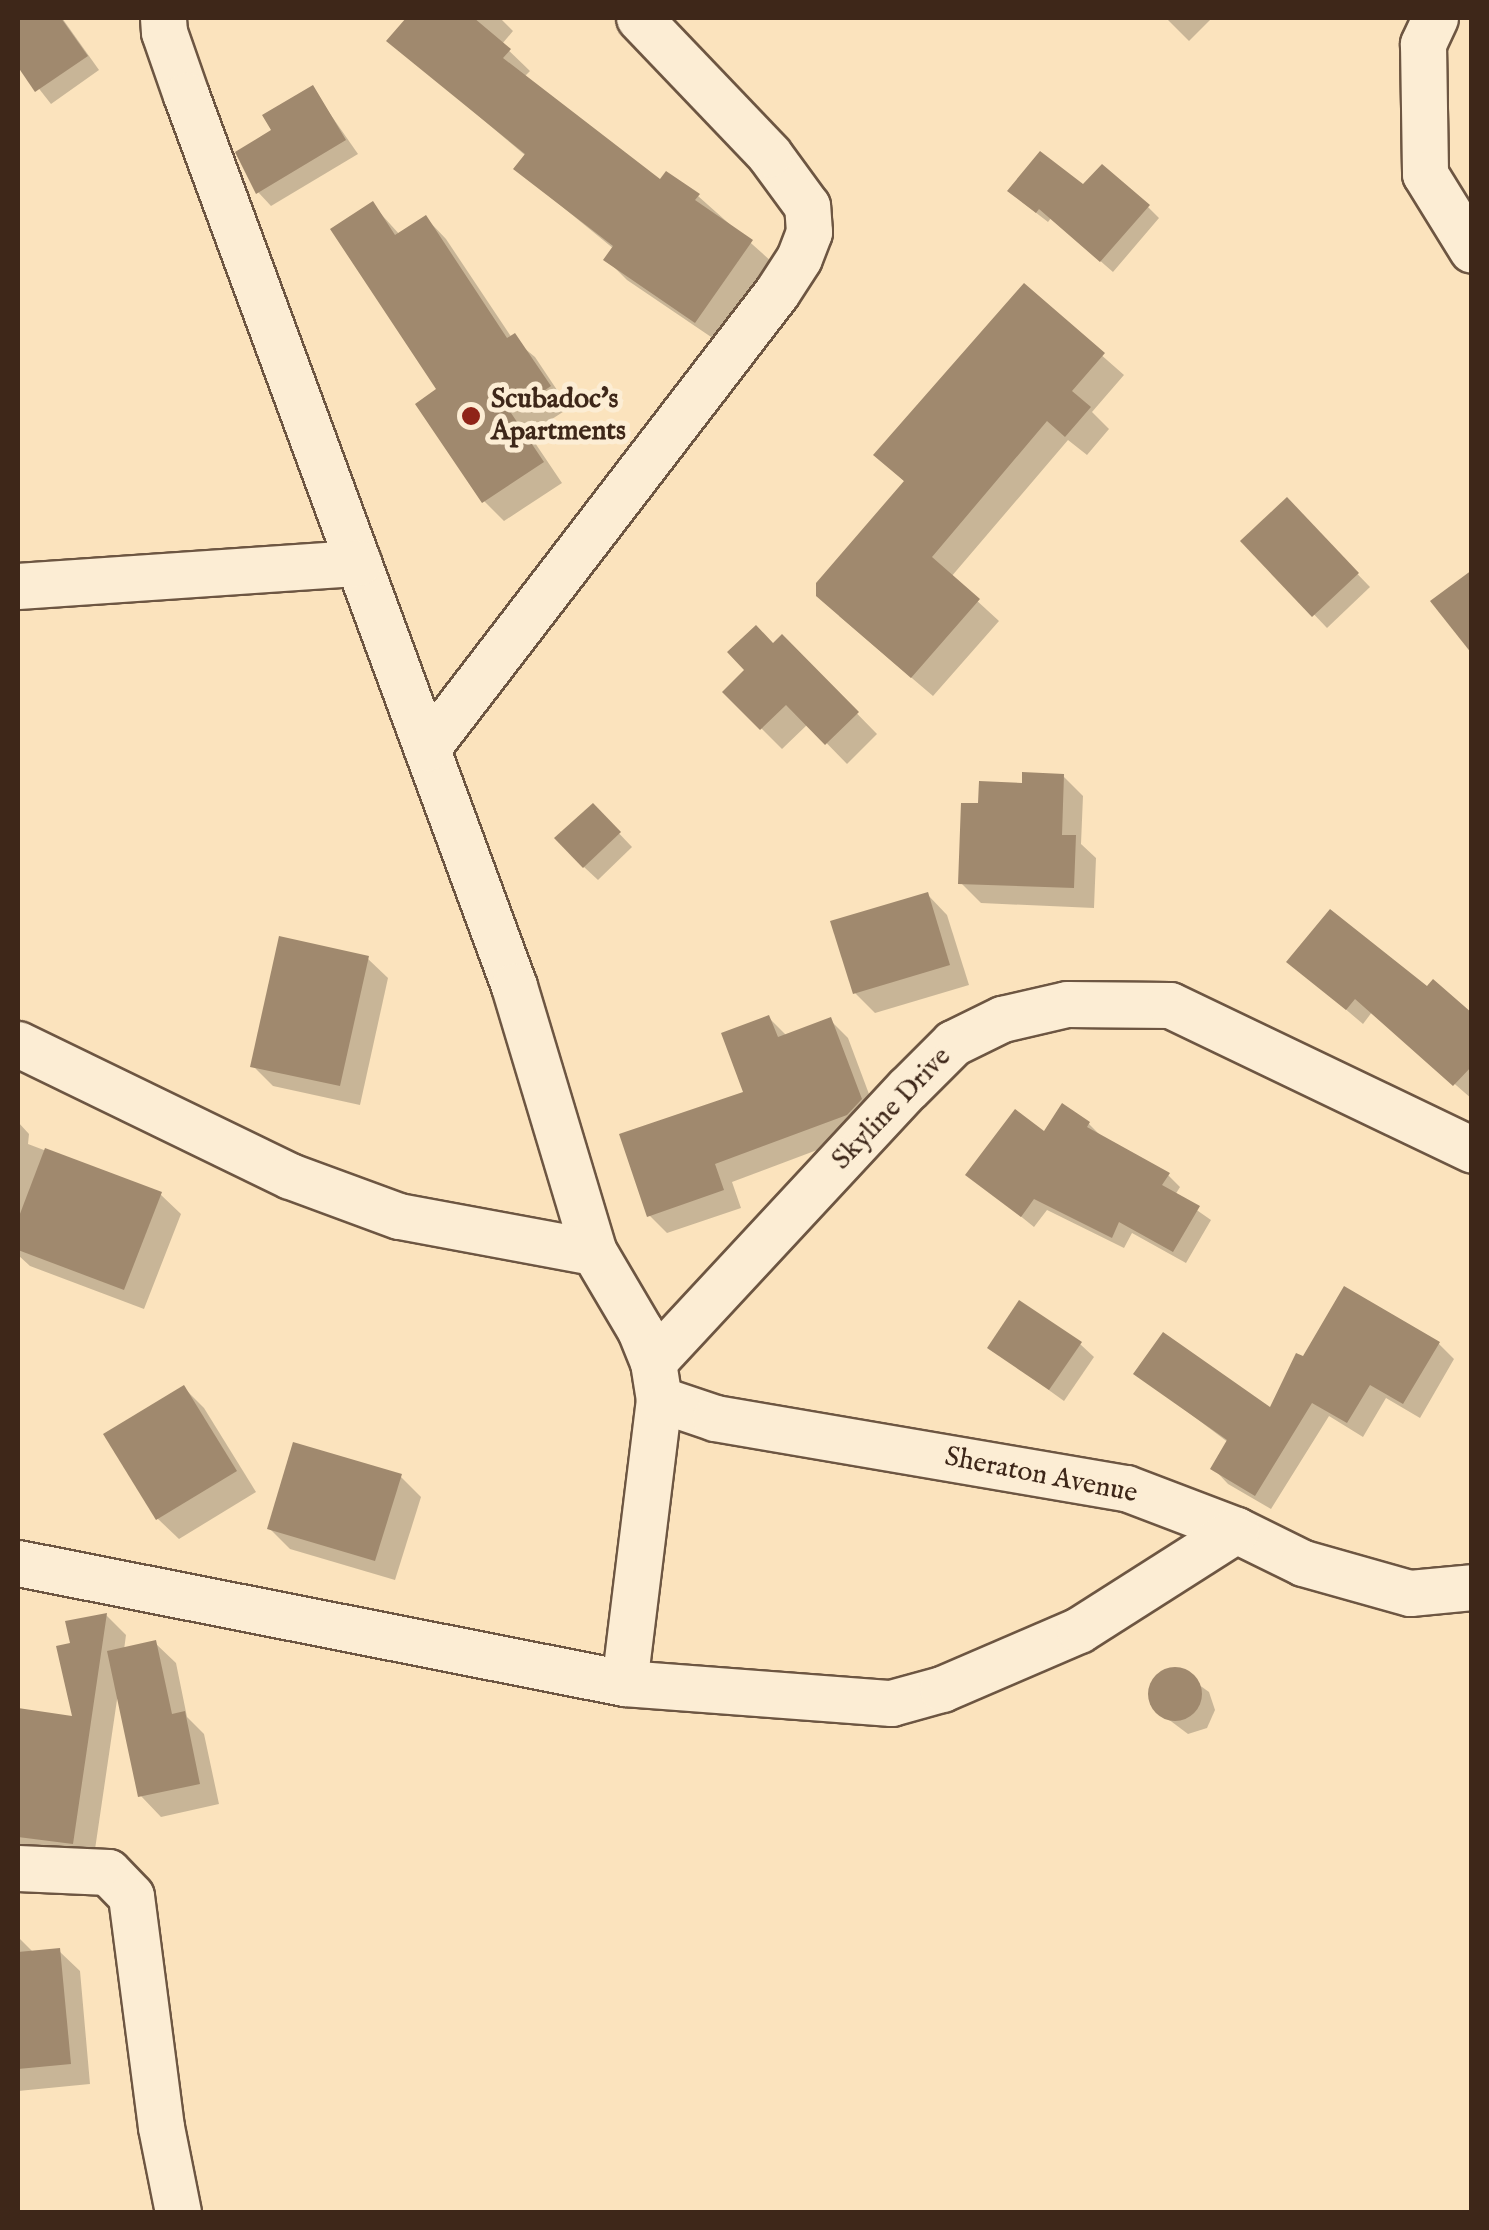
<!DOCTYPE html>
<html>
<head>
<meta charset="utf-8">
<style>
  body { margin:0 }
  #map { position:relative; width:1489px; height:2230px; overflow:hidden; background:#fbe3bd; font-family:"IM FELL English",serif }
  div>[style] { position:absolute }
  .shadow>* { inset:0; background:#0003 }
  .building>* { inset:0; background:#a0896e }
  .round { border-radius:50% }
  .roads { filter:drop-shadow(2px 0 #6d5642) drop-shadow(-2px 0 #6d5642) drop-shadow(0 2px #6d5642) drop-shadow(0 -2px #6d5642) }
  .minor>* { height:45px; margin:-22.5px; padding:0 22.5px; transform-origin:22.5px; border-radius:22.5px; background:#fcedd4 }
  .dots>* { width:28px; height:28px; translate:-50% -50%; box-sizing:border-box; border:5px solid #fcedd4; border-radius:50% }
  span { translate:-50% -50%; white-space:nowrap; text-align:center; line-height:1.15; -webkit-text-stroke:10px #fcedd4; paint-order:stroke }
  .poi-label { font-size:28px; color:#3e2719; font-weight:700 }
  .left { translate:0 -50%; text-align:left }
  .street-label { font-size:28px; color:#3e2719 }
  .frame { position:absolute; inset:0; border:20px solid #3e2719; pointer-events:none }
</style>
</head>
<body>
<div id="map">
  <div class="shadow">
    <div style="clip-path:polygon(18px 18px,62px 18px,99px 70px,51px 104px,18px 62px)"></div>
    <div style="clip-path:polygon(410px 18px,500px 18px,513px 31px,502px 44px,530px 71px,524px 77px,661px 182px,666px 174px,698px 196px,772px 262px,717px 341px,627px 280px,607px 260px,614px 249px,516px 169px,526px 156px,390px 41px)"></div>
    <div style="clip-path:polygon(1166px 18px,1212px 18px,1189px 41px)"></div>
    <div style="clip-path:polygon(312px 88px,358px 154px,271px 206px,258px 192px,274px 131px)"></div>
    <div style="clip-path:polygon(1084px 188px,1148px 207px,1159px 218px,1113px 272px,1051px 218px,1048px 222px,1022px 202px)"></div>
    <div style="clip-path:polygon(372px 204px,400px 235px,426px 218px,446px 239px,512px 338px,535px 357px,569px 408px,529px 434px,562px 483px,504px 521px,484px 501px)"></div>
    <div style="clip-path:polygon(1024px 287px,1124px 375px,1092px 412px,1109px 429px,1087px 455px,1068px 440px,951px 577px,999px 621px,933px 696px,839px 616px,906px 483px,876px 455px)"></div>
    <div style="clip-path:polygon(1287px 501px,1370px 587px,1327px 628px,1244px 541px)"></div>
    <div style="clip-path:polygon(782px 637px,877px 734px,847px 764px,808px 724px,782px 749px,725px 692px)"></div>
    <div style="clip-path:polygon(1063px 776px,1083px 796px,1081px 844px,1096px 858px,1094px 908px,981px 903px,961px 883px,980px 806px)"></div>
    <div style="clip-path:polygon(593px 806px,632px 847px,598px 880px,584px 867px)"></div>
    <div style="clip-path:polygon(927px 894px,947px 915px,969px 985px,875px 1013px,855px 993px)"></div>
    <div style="clip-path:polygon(367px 958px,388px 978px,360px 1105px,273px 1086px,253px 1066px)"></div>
    <div style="clip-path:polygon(1290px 962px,1427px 990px,1472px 1017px,1472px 1099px,1372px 1012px,1363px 1024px)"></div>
    <div style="clip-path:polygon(769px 1018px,787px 1036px,830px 1020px,848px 1038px,878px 1118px,865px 1132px,732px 1182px,741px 1208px,667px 1233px,649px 1215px,746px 1093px)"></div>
    <div style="clip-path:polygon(18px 1122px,29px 1134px,28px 1144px,160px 1194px,181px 1214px,144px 1309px,30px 1266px,18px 1255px)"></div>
    <div style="clip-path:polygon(1089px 1124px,1101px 1136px,1168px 1175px,1180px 1187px,1175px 1195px,1211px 1220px,1186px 1263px,1132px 1233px,1124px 1248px,1047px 1210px,1034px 1227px,969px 1175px,1045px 1134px)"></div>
    <div style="clip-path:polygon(1080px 1344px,1094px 1357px,1064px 1401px,990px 1348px)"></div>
    <div style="clip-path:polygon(1439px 1344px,1454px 1359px,1420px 1418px,1386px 1398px,1363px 1437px,1329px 1416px,1271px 1509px,1228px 1484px,1213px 1468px,1229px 1443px,1136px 1373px,1271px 1410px,1304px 1359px)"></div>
    <div style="clip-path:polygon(184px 1388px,204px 1408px,256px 1492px,179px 1539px,158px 1519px,107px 1435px)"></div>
    <div style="clip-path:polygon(400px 1476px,421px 1497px,395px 1580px,290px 1549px,269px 1528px)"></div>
    <div style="clip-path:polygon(106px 1615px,126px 1635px,124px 1650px,155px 1643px,176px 1663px,187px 1717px,204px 1734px,219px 1804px,161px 1817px,141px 1796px,118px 1693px,93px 1863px,18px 1871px,18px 1711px,75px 1719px,73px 1645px)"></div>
    <div style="clip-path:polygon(1177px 1669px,1209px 1692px,1215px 1710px,1207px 1728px,1188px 1734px,1156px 1710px,1150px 1692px,1159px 1675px)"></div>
    <div style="clip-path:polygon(18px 1937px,34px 1953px,59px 1951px,80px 1971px,90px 2084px,18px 2091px)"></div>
  </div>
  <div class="building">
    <div style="clip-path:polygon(18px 18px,61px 18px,88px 56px,35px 92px,18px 67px)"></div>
    <div style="clip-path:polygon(406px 18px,474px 18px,511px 49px,503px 58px,660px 179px,666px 171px,700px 194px,695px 200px,753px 240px,695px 323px,603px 260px,613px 246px,513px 169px,525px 154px,386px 41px)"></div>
    <div style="clip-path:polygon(313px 85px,346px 140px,256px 194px,235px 152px,271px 130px,262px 115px)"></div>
    <div style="clip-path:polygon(1040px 151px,1083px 184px,1102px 164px,1150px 205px,1100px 262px,1039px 209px,1036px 213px,1007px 191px)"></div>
    <div style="clip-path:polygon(373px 201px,395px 235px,426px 215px,507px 338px,515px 333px,551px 386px,511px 413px,544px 462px,482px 503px,415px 404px,436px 389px,330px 229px)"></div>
    <div style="clip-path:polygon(1024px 283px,1105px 353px,1072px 391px,1091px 407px,1065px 437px,1047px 421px,932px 557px,980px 599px,911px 678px,816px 596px,816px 583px,904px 481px,873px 455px)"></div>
    <div style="clip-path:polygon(1287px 497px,1359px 573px,1312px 617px,1240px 541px)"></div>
    <div style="clip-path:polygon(1472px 570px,1472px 654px,1430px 601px)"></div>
    <div style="clip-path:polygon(756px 625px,773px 643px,782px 634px,859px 712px,825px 745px,786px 705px,760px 730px,722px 692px,744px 670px,727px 652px)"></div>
    <div style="clip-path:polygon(1022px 772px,1064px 774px,1062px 835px,1076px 835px,1074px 888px,958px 884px,961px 803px,978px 803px,979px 781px,1022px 783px)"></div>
    <div style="clip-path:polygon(593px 803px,621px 832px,583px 868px,554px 838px)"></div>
    <div style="clip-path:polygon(928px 892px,950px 965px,853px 994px,830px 921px)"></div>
    <div style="clip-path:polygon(1330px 909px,1427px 986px,1433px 979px,1472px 1013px,1472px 1066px,1453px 1086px,1355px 999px,1346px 1010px,1286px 962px)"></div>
    <div style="clip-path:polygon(279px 936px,369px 956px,340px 1086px,250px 1067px)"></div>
    <div style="clip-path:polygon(769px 1015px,778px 1037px,831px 1017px,862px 1099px,847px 1115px,715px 1164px,724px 1190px,647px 1217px,619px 1134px,743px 1092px,721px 1033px)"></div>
    <div style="clip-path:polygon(1062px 1103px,1090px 1122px,1087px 1127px,1170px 1173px,1162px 1185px,1200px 1206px,1173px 1252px,1119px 1222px,1112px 1238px,1034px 1199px,1021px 1217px,965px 1175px,1015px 1109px,1044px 1131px)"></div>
    <div style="clip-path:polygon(45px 1148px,162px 1192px,124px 1290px,18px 1250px,18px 1219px)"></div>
    <div style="clip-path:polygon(1344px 1286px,1440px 1342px,1403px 1404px,1370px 1385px,1347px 1423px,1312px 1403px,1255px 1496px,1210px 1469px,1227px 1440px,1133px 1374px,1163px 1332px,1270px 1407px,1296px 1353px,1303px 1356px)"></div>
    <div style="clip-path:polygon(1019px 1300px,1082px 1342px,1049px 1390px,987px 1348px)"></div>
    <div style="clip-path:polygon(184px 1385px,237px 1471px,156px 1520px,103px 1434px)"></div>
    <div style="clip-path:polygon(293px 1442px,402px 1474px,375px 1561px,267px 1529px)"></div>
    <div style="clip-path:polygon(107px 1613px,73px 1844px,18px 1837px,18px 1708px,72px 1716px,56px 1646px,70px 1643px,65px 1621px)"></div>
    <div style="clip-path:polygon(156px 1640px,172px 1714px,185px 1711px,200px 1784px,138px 1797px,107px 1651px)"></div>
    <div class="round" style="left:1148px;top:1667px;width:54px;height:54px"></div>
    <div style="clip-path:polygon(60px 1948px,71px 2064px,18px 2069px,18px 1952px)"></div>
  </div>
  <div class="roads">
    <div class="minor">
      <div style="left:163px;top:18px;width:14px;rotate:86deg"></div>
      <div style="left:164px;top:32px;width:67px;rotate:70.8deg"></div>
      <div style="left:186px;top:95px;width:949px;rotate:69.79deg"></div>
      <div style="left:514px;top:986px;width:278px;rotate:73.3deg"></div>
      <div style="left:594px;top:1252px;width:91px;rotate:59.5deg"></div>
      <div style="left:640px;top:1330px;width:35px;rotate:68deg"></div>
      <div style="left:653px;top:1362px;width:37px;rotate:81deg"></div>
      <div style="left:659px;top:1399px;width:286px;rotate:97deg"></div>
      <div style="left:1435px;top:18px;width:29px;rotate:115deg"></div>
      <div style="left:1423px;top:44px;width:130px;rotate:89.1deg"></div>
      <div style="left:1425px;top:174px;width:89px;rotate:58.3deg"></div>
      <div style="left:18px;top:586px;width:341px;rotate:-3.9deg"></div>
      <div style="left:427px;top:748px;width:575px;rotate:-52.49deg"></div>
      <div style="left:777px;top:292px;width:40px;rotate:-57.1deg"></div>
      <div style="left:799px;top:258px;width:28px;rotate:-69deg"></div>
      <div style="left:809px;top:232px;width:26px;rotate:-94deg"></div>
      <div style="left:807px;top:206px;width:64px;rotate:-126.2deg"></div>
      <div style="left:769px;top:154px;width:188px;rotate:-133.7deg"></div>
      <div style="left:18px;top:1044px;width:302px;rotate:25.9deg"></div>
      <div style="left:290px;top:1176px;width:116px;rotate:20.2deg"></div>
      <div style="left:399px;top:1216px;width:198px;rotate:10.5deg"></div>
      <div style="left:653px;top:1362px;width:374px;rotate:-47.1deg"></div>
      <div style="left:908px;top:1088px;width:64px;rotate:-45deg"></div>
      <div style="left:953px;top:1043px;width:55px;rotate:-26.1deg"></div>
      <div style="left:1002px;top:1019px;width:67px;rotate:-13deg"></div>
      <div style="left:1067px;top:1004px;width:103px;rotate:0.6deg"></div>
      <div style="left:1170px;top:1005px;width:335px;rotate:25.6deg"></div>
      <div style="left:659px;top:1399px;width:59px;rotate:18.7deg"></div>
      <div style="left:715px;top:1418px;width:417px;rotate:9.7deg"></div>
      <div style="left:1126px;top:1488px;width:118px;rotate:20.9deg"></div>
      <div style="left:1236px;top:1530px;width:75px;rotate:26.2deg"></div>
      <div style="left:1303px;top:1563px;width:111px;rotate:15.7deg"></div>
      <div style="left:1410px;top:1593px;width:62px;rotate:-5.5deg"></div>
      <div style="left:18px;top:1563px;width:618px;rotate:11.2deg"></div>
      <div style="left:624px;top:1683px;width:268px;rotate:4.3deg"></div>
      <div style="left:891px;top:1703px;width:53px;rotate:-15.4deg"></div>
      <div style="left:942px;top:1689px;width:149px;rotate:-23.3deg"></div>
      <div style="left:1079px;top:1630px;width:186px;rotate:-32.5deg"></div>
      <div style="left:18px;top:1868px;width:90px;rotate:2.5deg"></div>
      <div style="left:108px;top:1872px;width:33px;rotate:46deg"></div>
      <div style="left:131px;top:1896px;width:233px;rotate:82.6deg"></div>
      <div style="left:161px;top:2127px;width:87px;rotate:78.7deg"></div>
    </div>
  </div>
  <div class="dots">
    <div style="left:471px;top:416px;background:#8f2418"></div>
  </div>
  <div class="poi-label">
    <span class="left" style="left:491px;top:416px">Scubadoc's<br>Apartments</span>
  </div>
  <div class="street-label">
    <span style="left:892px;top:1109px;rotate:-46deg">Skyline Drive</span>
    <span style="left:1041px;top:1476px;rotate:11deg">Sheraton Avenue</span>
  </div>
  <div class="frame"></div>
</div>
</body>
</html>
